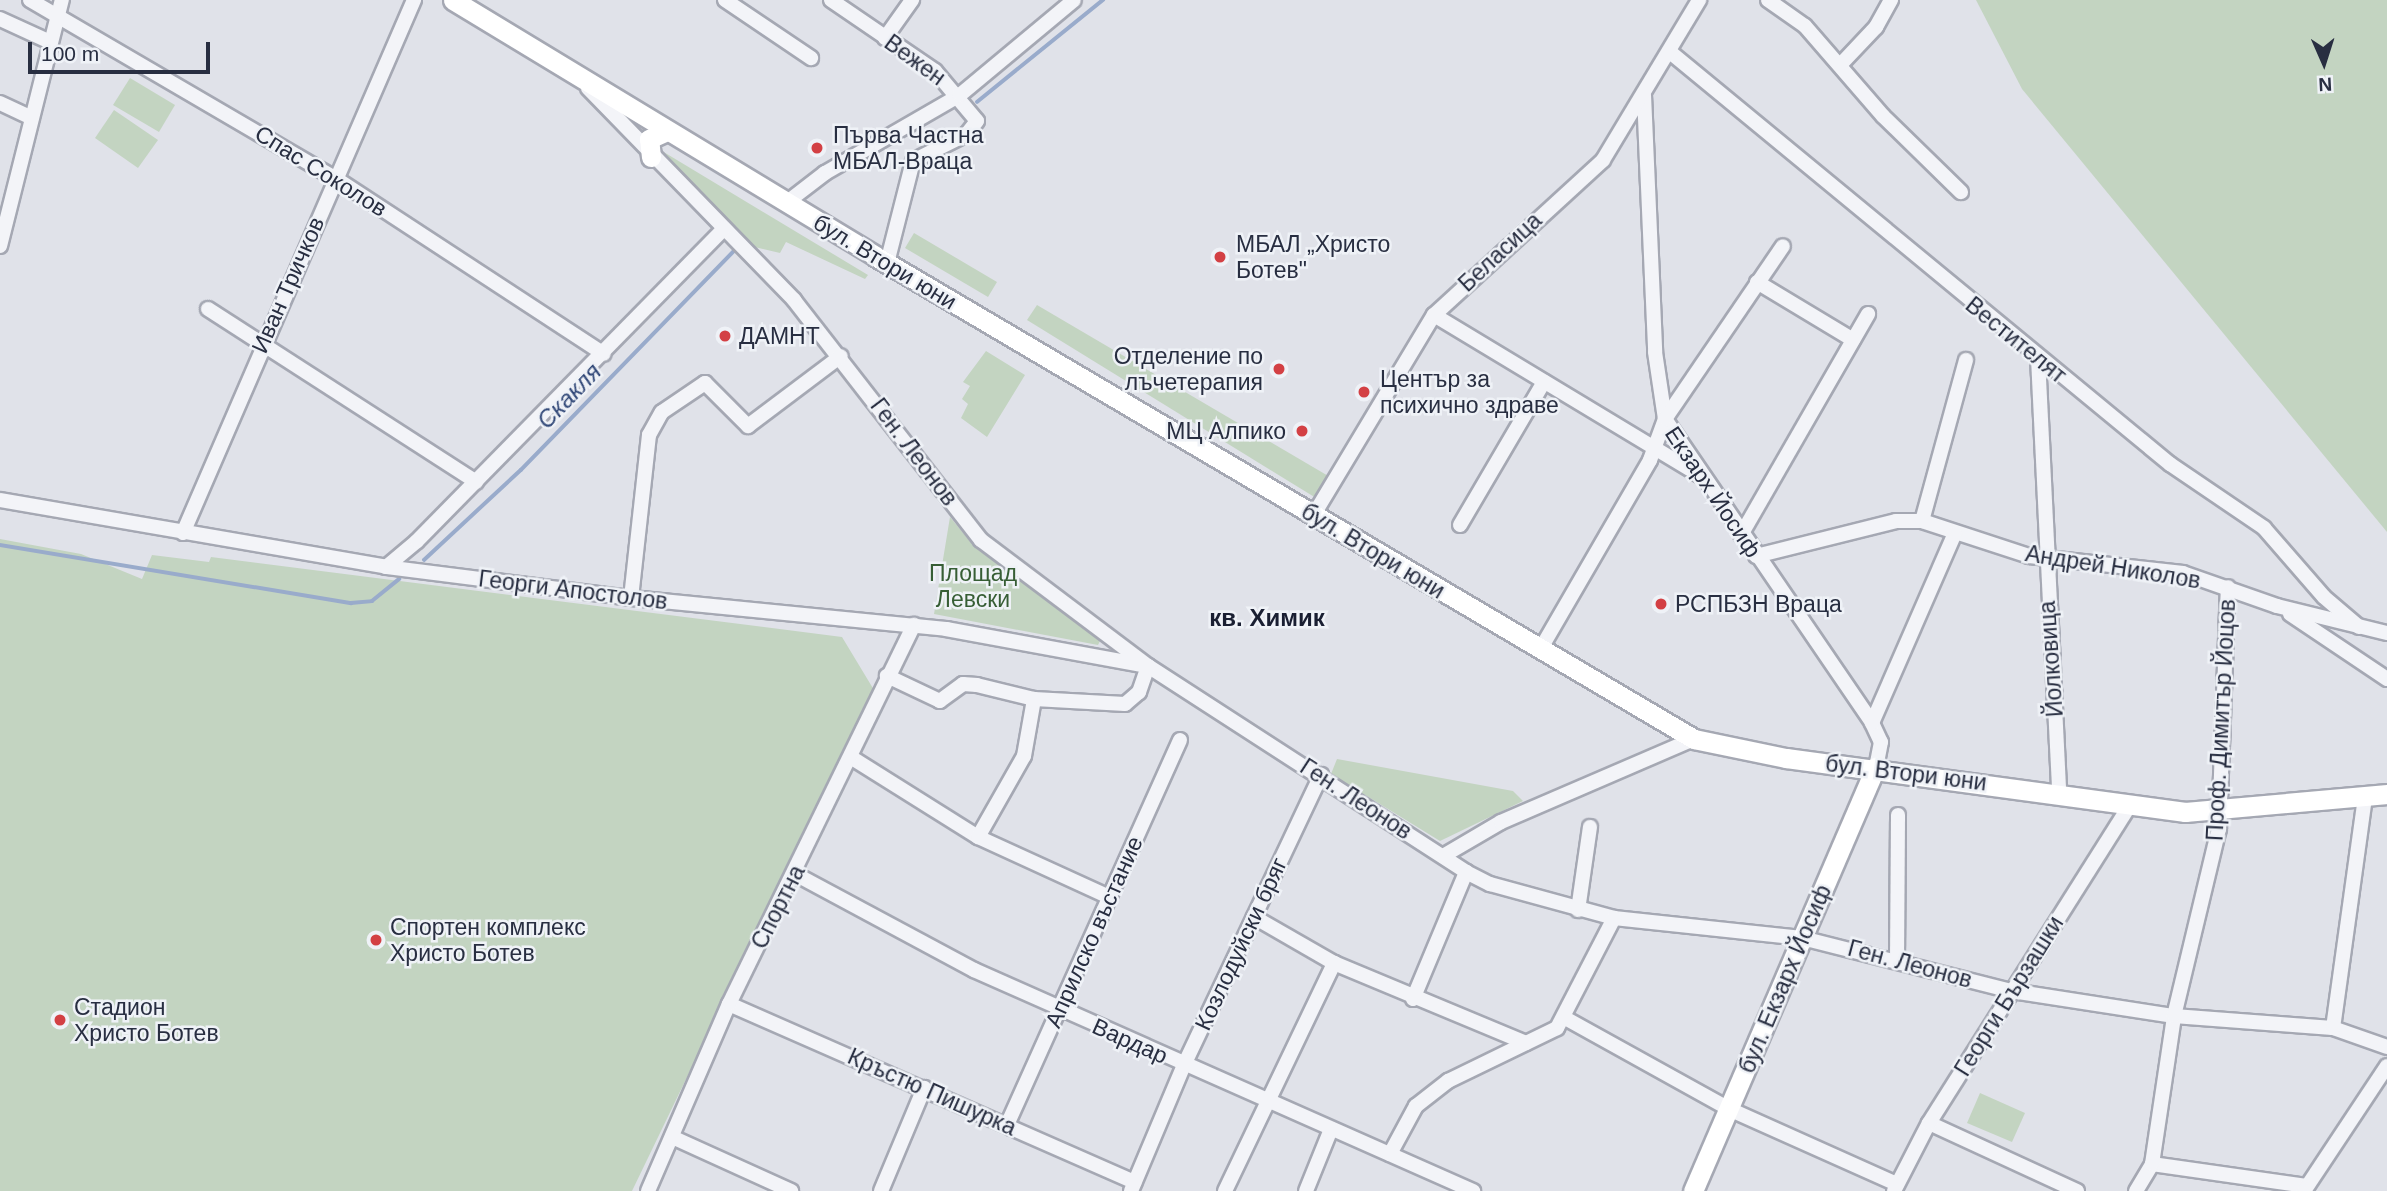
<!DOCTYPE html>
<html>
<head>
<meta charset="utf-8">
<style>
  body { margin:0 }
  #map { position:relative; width:2387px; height:1191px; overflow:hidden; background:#e0e2e9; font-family:Arial,sans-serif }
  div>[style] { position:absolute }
  .green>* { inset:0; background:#c3d4c1 }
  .stream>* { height:3.5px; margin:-1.75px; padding:0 1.75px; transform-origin:1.75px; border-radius:1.75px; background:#99abcb }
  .roads { filter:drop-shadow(2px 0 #a5a8b3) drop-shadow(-2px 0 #a5a8b3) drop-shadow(0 2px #a5a8b3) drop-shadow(0 -2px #a5a8b3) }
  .street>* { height:14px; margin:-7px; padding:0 7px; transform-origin:7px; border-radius:7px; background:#f3f4f8 }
  .secondary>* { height:19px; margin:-9.5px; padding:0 9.5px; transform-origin:9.5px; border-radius:9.5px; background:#fff }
  .dots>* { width:19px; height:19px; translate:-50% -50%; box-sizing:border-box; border:4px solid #eff2f7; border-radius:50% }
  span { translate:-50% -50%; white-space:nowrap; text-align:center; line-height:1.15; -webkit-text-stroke:5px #eff2f7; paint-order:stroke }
  .street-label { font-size:23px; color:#282e41 }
  .poi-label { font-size:23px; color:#282e41 }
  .left { translate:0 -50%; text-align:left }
  .right { translate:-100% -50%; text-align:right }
  .park-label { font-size:23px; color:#375e35 }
  .water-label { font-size:24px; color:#304777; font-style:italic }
  .neighbourhood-label { font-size:24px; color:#1a1f32; font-weight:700 }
  .north { position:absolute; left:2289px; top:28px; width:70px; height:70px; -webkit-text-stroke:5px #eff2f7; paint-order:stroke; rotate:177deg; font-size:19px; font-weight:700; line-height:28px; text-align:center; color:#282e41 }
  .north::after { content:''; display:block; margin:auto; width:24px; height:32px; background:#282e41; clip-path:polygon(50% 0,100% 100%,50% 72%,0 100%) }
  .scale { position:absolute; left:28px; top:42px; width:182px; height:32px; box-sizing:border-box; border:4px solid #282e41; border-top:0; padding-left:9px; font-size:21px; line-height:24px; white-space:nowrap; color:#282e41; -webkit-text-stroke:5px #eff2f7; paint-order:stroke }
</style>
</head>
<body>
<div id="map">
  <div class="green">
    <div style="clip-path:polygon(1976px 0,2387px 0,2387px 532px,2022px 89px)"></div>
    <div style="clip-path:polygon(130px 78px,175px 105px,159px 132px,113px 105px)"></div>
    <div style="clip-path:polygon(114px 110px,158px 140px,138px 168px,95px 138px)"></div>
    <div style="clip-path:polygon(662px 151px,868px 275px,865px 279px,786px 242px,780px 253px,746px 245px,658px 154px)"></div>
    <div style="clip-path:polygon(914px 233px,997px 282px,988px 297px,905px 248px)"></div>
    <div style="clip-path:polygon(1037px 305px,1330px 477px,1316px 498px,1027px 320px)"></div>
    <div style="clip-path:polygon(986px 351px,1025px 375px,987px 437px,961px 418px,968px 404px,962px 399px,970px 386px,963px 382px)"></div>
    <div style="clip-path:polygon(950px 517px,973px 545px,1102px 637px,1098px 645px,934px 614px)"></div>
    <div style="clip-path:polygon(0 539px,81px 554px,142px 579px,152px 555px,209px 562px,211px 557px,842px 637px,874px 690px,632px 1191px,0 1191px)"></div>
    <div style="clip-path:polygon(1337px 759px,1513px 791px,1523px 801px,1440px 841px,1331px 774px)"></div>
    <div style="clip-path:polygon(1980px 1093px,2025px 1113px,2012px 1142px,1967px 1123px)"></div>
  </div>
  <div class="stream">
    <div style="left:977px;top:102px;width:162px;rotate:-39deg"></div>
    <div style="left:0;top:545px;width:356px;rotate:9.4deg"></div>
    <div style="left:351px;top:603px;width:21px;rotate:-5deg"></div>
    <div style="left:372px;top:601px;width:35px;rotate:-39deg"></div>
    <div style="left:424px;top:560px;width:132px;rotate:-42.9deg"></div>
    <div style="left:521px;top:470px;width:305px;rotate:-45.8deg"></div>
  </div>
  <div class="roads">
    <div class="street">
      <div style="left:30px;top:0;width:353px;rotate:30.3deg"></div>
      <div style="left:335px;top:178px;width:321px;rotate:33.2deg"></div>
      <div style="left:725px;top:0;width:104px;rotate:34deg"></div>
      <div style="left:831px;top:0;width:126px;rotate:34.3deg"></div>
      <div style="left:935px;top:71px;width:65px;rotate:50deg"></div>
      <div style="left:977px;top:121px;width:16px;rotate:128deg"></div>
      <div style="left:967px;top:134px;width:60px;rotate:153.4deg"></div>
      <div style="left:913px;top:161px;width:105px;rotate:104.3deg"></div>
      <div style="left:1768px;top:0;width:45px;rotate:35.1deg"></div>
      <div style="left:1805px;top:26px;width:119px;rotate:49.1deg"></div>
      <div style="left:1883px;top:116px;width:109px;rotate:44.3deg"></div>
      <div style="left:0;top:19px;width:55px;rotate:24.7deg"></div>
      <div style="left:885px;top:38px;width:47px;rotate:-54.6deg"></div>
      <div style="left:1670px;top:52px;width:648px;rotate:39.49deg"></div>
      <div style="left:2170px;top:464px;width:114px;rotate:34.2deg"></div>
      <div style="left:2264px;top:528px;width:91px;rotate:49deg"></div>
      <div style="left:2324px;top:597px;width:46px;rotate:40.6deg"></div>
      <div style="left:1842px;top:63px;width:50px;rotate:-46.6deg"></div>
      <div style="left:1876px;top:27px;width:31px;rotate:-61deg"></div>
      <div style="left:588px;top:88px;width:296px;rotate:45.8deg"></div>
      <div style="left:794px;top:300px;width:304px;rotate:52.1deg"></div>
      <div style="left:981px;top:540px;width:209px;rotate:37deg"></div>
      <div style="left:1148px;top:666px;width:379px;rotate:32.9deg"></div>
      <div style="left:1466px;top:872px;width:27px;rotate:27deg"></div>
      <div style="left:1490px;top:884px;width:129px;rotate:15.3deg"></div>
      <div style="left:1614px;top:918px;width:189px;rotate:6.1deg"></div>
      <div style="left:1802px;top:938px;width:217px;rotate:14.2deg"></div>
      <div style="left:2012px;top:991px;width:164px;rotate:8.8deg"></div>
      <div style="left:2174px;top:1016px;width:159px;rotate:4.3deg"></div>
      <div style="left:2333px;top:1028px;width:57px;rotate:19.4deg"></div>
      <div style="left:1644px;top:95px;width:257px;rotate:87.5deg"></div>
      <div style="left:1655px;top:352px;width:68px;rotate:81.5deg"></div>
      <div style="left:1665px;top:419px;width:368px;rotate:55.7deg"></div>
      <div style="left:1872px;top:723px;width:21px;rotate:65deg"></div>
      <div style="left:1881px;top:742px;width:25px;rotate:101deg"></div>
      <div style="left:0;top:103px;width:35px;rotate:25deg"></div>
      <div style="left:786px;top:203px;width:49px;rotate:-37.6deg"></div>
      <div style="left:825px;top:173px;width:156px;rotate:-30deg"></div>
      <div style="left:960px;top:95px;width:148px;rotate:-39.8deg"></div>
      <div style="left:0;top:246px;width:254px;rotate:-75.9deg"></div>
      <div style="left:1757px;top:282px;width:112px;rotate:31.1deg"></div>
      <div style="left:208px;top:309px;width:319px;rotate:32.8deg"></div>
      <div style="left:1434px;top:315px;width:310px;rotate:31.1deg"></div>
      <div style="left:2038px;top:358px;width:436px;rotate:87.2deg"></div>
      <div style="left:0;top:500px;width:392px;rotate:9.8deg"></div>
      <div style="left:386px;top:567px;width:247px;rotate:7.2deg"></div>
      <div style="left:631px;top:598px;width:317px;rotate:5.6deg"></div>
      <div style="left:946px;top:629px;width:205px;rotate:10.4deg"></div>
      <div style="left:1148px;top:666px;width:28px;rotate:109deg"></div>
      <div style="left:1139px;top:692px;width:18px;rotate:139deg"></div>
      <div style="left:1125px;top:704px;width:91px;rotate:-176.9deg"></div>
      <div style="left:1034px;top:699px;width:59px;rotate:-166.2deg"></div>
      <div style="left:977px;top:685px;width:14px;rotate:-176deg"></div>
      <div style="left:963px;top:684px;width:29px;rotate:144deg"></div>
      <div style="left:940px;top:701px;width:59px;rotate:-154.7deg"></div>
      <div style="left:1313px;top:516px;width:235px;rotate:-59deg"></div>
      <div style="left:1434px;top:315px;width:229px;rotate:-42.5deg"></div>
      <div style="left:1603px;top:160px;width:187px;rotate:-59deg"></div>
      <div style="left:1922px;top:521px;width:167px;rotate:-74.7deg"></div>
      <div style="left:1460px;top:525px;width:166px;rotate:-59.6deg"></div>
      <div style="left:183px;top:533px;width:581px;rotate:-66.57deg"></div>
      <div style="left:1741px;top:535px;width:255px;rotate:-60.1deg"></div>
      <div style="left:1756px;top:556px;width:144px;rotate:-14deg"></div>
      <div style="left:1896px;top:521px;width:26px"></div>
      <div style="left:1922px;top:521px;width:113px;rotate:18.1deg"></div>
      <div style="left:2029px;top:556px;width:155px;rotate:6.3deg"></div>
      <div style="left:2183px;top:573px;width:100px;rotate:19.3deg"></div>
      <div style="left:2277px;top:606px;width:113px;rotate:13.8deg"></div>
      <div style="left:386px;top:567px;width:40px;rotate:-40deg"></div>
      <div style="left:417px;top:541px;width:438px;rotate:-45.5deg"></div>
      <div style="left:631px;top:598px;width:164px;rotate:-83.7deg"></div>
      <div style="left:649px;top:435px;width:26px;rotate:-61deg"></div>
      <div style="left:662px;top:412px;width:52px;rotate:-34deg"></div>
      <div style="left:705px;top:383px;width:61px;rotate:45deg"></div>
      <div style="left:748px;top:426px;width:116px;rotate:-37deg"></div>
      <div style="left:2290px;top:614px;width:117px;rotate:33.8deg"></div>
      <div style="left:1540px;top:650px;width:220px;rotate:-59.9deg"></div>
      <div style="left:1650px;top:460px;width:44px;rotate:-69.9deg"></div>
      <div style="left:1665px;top:419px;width:209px;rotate:-55.7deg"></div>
      <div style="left:1872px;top:723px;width:207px;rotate:-66.4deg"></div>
      <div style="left:852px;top:758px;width:149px;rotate:32.1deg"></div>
      <div style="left:978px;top:837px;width:144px;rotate:24.6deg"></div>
      <div style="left:978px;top:837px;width:93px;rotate:-60.4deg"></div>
      <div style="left:1024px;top:756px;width:58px;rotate:-80deg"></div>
      <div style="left:1443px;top:856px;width:67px;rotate:-30.4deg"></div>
      <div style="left:1501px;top:822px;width:210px;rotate:-23.3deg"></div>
      <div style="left:795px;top:874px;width:203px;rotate:28.2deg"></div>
      <div style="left:974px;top:970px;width:546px;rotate:23.89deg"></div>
      <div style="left:1578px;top:910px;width:84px;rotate:-81.8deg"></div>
      <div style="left:1254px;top:917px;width:92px;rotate:29.9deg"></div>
      <div style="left:1334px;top:963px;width:208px;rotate:22.6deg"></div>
      <div style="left:1897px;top:961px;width:146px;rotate:-89.6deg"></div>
      <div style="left:1413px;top:999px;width:138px;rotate:-67.3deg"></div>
      <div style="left:729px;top:1004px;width:443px;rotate:23.7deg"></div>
      <div style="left:1565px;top:1018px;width:188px;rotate:29deg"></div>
      <div style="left:1729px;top:1109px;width:184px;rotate:24.1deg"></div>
      <div style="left:2333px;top:1028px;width:234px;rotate:-82.1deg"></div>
      <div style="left:1929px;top:1123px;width:163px;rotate:24.7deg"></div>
      <div style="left:1007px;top:1125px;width:422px;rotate:-65.8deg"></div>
      <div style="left:672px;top:1137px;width:131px;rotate:24.4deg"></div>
      <div style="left:1390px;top:1154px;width:55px;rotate:-61.6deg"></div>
      <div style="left:1416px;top:1106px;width:41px;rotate:-38deg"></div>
      <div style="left:1448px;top:1081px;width:121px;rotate:-25.9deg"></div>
      <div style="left:1557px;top:1028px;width:124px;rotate:-62.6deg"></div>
      <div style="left:2152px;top:1164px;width:156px;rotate:8.1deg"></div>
      <div style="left:648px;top:1191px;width:204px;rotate:-66.6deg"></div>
      <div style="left:729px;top:1004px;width:422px;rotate:-64deg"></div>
      <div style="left:881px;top:1191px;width:112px;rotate:-67.3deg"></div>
      <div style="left:1131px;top:1191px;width:137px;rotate:-67.2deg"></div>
      <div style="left:1184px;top:1065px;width:321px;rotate:-64.7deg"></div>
      <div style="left:1225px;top:1191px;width:253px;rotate:-64.4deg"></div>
      <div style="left:1306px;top:1191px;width:67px;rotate:-68deg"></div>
      <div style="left:1894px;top:1191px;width:76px;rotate:-62.8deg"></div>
      <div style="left:1929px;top:1123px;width:378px;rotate:-57.7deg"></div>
      <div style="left:2136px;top:1191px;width:31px;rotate:-59deg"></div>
      <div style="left:2152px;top:1164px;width:150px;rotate:-81.5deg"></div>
      <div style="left:2174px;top:1016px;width:192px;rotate:-76.5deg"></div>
      <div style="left:2219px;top:829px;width:242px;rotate:-87.9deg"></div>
      <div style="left:2304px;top:1191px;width:150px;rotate:-56.4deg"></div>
    </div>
    <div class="secondary">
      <div style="left:453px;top:0;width:494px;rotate:31.2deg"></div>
      <div style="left:875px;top:256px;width:951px;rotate:30.53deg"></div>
      <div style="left:1694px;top:739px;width:94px;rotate:11.7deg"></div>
      <div style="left:1786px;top:758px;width:403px;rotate:7.7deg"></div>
      <div style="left:2185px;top:812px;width:203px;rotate:-5.1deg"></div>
      <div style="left:651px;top:157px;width:18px;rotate:-96deg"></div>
      <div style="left:649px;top:139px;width:20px;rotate:-24deg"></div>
      <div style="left:1693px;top:1191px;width:462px;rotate:-66.7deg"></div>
    </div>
  </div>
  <div class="dots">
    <div style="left:817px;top:148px;background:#d34044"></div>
    <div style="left:1220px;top:257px;background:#d34044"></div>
    <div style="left:725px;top:336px;background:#d34044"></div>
    <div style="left:1279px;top:369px;background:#d34044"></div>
    <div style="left:1364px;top:392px;background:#d34044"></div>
    <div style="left:1302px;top:431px;background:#d34044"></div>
    <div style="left:1661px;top:604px;background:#d34044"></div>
    <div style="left:376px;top:940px;background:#d34044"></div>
    <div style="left:60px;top:1020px;background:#d34044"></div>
  </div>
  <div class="street-label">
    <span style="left:915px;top:60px;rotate:36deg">Вежен</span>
    <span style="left:321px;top:171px;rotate:32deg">Спас Соколов</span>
    <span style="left:1500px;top:252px;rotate:-43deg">Беласица</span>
    <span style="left:885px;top:262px;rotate:31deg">бул. Втори юни</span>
    <span style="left:288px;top:285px;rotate:-66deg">Иван Тричков</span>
    <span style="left:2016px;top:340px;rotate:39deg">Вестителят</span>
    <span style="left:914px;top:452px;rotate:53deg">Ген. Леонов</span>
    <span style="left:1713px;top:492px;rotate:56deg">Екзарх Йосиф</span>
    <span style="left:1373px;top:551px;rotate:31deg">бул. Втори юни</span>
    <span style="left:2113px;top:567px;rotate:9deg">Андрей Николов</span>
    <span style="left:573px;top:590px;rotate:7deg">Георги Апостолов</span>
    <span style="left:2051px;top:659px;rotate:-94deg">Йолковица</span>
    <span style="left:2221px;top:720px;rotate:-87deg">Проф. Димитър Йоцов</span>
    <span style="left:1906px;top:773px;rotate:7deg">бул. Втори юни</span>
    <span style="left:1356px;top:799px;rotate:33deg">Ген. Леонов</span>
    <span style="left:778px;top:907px;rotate:-63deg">Спортна</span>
    <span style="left:1094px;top:932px;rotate:-66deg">Априлско въстание</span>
    <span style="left:1241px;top:944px;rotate:-65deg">Козлодуйски бряг</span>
    <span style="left:1910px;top:964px;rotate:15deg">Ген. Леонов</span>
    <span style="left:1785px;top:979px;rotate:-67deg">бул. Екзарх Йосиф</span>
    <span style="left:2009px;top:996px;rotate:-58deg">Георги Бързашки</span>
    <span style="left:1130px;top:1041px;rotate:24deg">Вардар</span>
    <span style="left:932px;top:1092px;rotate:24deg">Кръстю Пишурка</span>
  </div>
  <div class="poi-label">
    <span class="left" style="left:833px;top:148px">Първа Частна<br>МБАЛ-Враца</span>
    <span class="left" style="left:1236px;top:257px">МБАЛ „Христо<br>Ботев"</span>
    <span class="left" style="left:739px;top:336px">ДАМНТ</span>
    <span class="right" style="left:1263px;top:369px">Отделение по<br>лъчетерапия</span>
    <span class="left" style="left:1380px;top:392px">Център за<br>психично здраве</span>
    <span class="right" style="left:1286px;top:431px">МЦ Алпико</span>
    <span class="left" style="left:1675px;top:604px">РСПБЗН Враца</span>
    <span class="left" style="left:390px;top:940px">Спортен комплекс<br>Христо Ботев</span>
    <span class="left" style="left:74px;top:1020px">Стадион<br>Христо Ботев</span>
  </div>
  <div class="park-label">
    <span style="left:973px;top:586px">Площад<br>Левски</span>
  </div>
  <div class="water-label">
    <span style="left:569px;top:396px;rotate:-46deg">Скакля</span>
  </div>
  <div class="neighbourhood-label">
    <span style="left:1267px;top:618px">кв. Химик</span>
  </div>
  <div class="north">N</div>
  <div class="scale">100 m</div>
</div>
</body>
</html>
